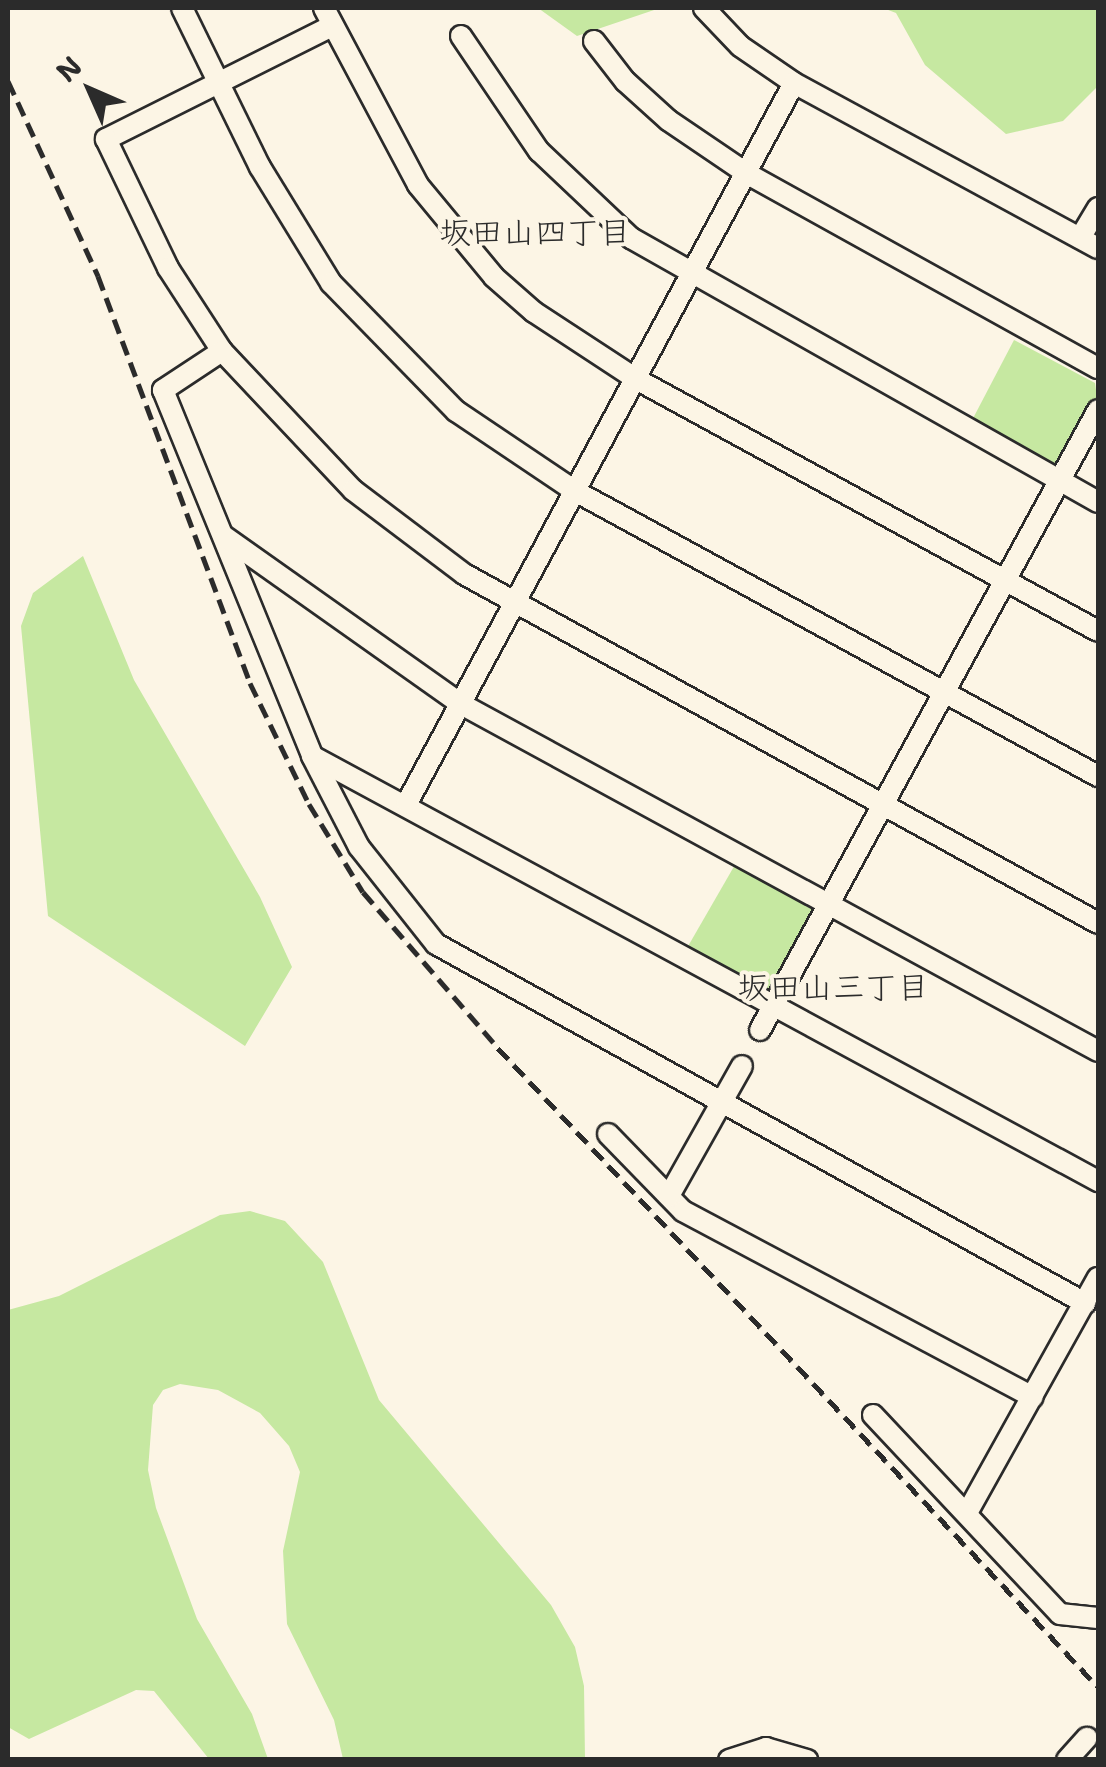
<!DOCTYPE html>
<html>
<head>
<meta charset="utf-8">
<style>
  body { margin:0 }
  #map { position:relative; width:1106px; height:1767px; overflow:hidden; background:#fcf5e5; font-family:"Shantell Sans","Klee One",sans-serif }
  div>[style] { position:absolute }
  .green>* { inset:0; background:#c6e8a1 }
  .roads { filter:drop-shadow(2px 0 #2b2b2b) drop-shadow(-2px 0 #2b2b2b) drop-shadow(0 2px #2b2b2b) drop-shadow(0 -2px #2b2b2b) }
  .minor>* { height:20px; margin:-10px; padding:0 10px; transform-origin:10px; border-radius:10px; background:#fcf5e5 }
  .rail>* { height:5px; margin-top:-2.5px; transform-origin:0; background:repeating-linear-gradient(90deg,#2b2b2b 0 15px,transparent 0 23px) }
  span { translate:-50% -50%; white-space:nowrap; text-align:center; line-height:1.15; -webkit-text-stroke:8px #fcf5e5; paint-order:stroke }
  .neighbourhood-label { font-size:32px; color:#2b2b2b }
  .frame { position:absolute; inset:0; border:10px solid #2b2b2b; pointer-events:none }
  .north { position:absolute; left:40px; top:40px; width:100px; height:100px; -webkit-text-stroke:8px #fcf5e5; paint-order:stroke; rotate:315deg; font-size:28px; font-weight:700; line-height:40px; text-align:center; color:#2b2b2b }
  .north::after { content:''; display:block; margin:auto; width:35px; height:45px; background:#2b2b2b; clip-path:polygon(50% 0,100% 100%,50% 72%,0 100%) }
</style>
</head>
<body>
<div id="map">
  <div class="green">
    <div style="clip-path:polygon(538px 8px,660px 8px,577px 36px)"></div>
    <div style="clip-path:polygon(883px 8px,1098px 8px,1098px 86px,1063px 121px,1006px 134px,925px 65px,896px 13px)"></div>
    <div style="clip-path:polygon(1014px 340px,1095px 383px,1097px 397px,1057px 466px,1045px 468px,969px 426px)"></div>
    <div style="clip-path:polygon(83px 556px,134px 680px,260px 897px,292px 967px,245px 1046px,48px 916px,21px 626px,33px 593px)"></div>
    <div style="clip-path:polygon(736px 863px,813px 910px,772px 988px,764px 991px,687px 948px)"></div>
    <div style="clip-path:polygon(250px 1211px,285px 1221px,323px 1262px,379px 1400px,551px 1605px,575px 1647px,584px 1686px,585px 1759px,343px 1759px,334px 1720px,287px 1624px,283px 1551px,300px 1472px,289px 1446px,260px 1413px,218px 1390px,180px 1384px,163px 1390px,153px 1405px,148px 1470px,156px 1508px,197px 1619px,252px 1714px,268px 1759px,209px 1759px,154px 1691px,136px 1690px,29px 1739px,8px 1727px,8px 1310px,59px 1296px,220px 1215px)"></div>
  </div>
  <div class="roads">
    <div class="minor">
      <div style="left:182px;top:8px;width:177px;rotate:63.9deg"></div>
      <div style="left:260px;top:167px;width:136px;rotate:58.5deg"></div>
      <div style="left:331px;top:283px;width:179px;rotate:45.7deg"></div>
      <div style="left:456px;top:411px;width:143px;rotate:33.9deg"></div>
      <div style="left:575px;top:491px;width:596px;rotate:28.59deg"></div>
      <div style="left:324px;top:8px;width:200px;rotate:62deg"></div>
      <div style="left:418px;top:185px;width:119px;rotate:50.4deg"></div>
      <div style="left:494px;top:277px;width:53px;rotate:41.2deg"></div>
      <div style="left:534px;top:312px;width:122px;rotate:33.3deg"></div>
      <div style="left:636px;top:379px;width:526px;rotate:28.61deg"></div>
      <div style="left:704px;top:8px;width:52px;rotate:46.5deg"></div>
      <div style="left:740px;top:46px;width:65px;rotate:34.4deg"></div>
      <div style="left:794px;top:83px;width:346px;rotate:28.5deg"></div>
      <div style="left:332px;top:26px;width:253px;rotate:153.4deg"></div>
      <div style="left:106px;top:139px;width:143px;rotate:64.3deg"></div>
      <div style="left:168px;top:268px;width:99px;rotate:57deg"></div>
      <div style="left:222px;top:351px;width:191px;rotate:46.7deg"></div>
      <div style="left:353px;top:490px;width:139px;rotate:37.1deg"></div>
      <div style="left:464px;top:574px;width:724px;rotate:28.83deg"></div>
      <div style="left:461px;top:36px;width:139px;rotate:55.9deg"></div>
      <div style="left:539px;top:151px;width:127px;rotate:43.4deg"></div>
      <div style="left:631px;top:238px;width:536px;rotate:29.48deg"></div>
      <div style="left:594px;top:41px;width:51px;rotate:52.2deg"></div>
      <div style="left:625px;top:81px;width:58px;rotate:42.2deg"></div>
      <div style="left:668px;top:120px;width:94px;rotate:34.2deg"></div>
      <div style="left:746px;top:173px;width:402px;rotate:29deg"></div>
      <div style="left:1080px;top:238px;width:35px;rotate:-59deg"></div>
      <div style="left:222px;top:351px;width:71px;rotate:146.5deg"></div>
      <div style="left:163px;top:390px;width:395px;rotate:67.8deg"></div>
      <div style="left:312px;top:756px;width:102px;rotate:62.7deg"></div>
      <div style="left:359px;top:847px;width:124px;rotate:51.6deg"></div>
      <div style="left:436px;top:944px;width:742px;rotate:28.95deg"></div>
      <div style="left:225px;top:537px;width:289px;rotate:35.3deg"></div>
      <div style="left:461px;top:704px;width:725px;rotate:28.58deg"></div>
      <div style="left:312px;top:756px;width:894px;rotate:28.4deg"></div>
      <div style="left:407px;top:803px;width:817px;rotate:-61.74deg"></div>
      <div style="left:760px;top:1030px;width:706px;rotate:-61.4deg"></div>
      <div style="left:608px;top:1134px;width:107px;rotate:45.8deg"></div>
      <div style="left:683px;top:1211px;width:396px;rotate:28deg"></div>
      <div style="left:669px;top:1196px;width:149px;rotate:-60.7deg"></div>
      <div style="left:873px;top:1415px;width:273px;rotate:46.8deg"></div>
      <div style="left:1060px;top:1614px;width:38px;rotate:6deg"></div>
      <div style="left:967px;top:1513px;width:269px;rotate:-60.9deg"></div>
      <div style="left:729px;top:1760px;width:39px;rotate:-18deg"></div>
      <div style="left:766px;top:1748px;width:43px;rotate:16.3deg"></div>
      <div style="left:1067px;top:1760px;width:30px;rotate:-48deg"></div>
    </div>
  </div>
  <div class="rail">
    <div style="left:8px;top:81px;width:215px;rotate:65.2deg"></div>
    <div style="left:98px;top:276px;width:434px;rotate:69.5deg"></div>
    <div style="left:250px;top:683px;width:135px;rotate:64deg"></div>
    <div style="left:309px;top:804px;width:103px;rotate:58.5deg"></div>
    <div style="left:363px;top:892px;width:206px;rotate:49.1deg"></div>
    <div style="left:498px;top:1048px;width:877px;rotate:46.8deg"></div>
  </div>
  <div class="neighbourhood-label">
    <span style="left:535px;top:232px">坂田山四丁目</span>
    <span style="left:833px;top:987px">坂田山三丁目</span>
  </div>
  <div class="frame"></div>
  <div class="north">N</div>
</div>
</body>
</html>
